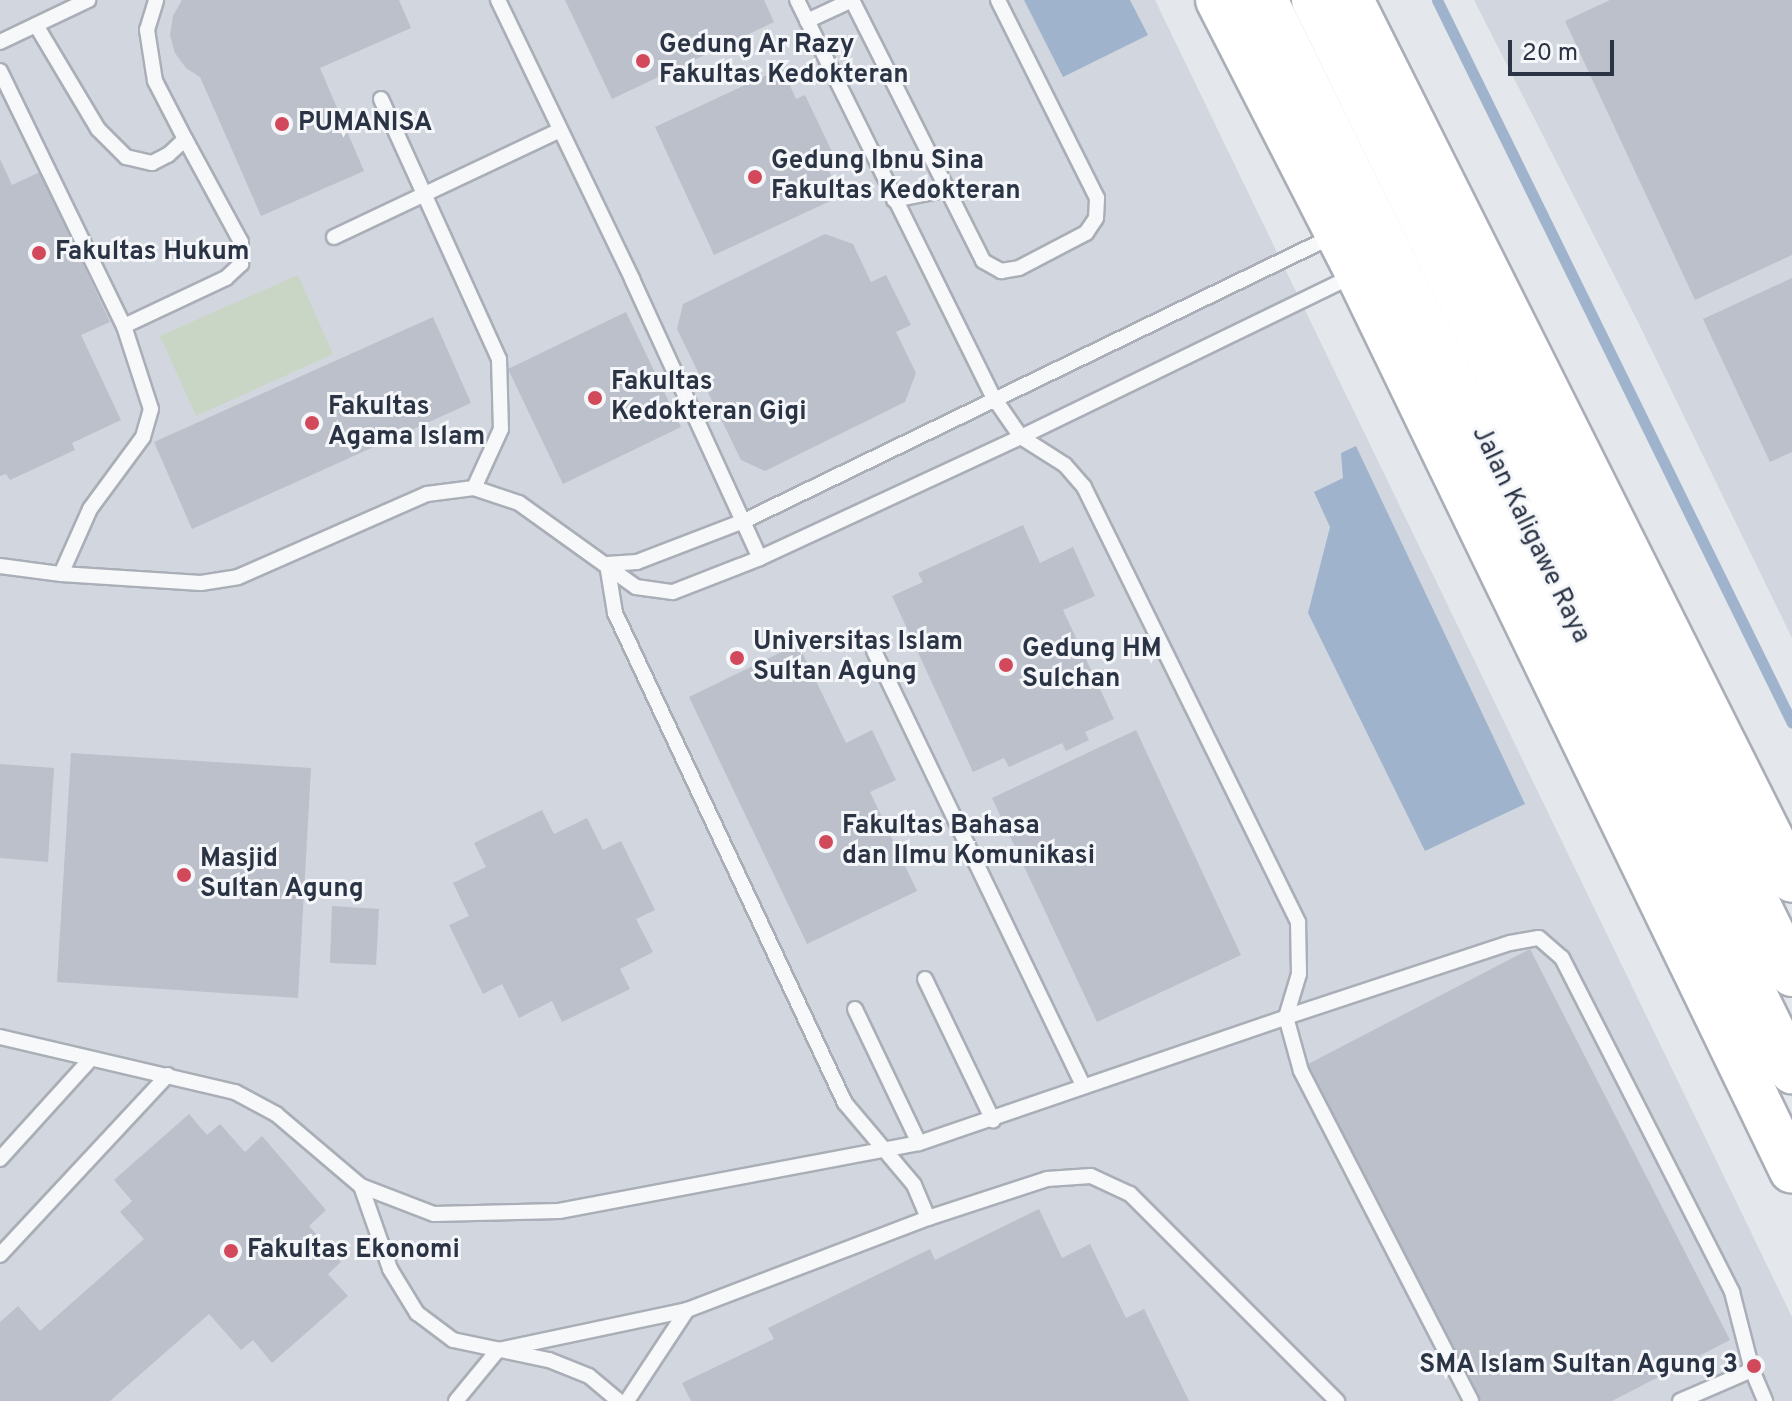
<!DOCTYPE html>
<html>
<head>
<meta charset="utf-8">
<style>
  body { margin:0 }
  #map { position:relative; width:1792px; height:1401px; overflow:hidden; background:#e4e7ec; font-family:Overpass,sans-serif }
  div>[style] { position:absolute }
  .built>* { inset:0; background:#d2d6de }
  .green>* { inset:0; background:#c9d6c5 }
  .water>* { inset:0; background:#9fb4cc }
  .stream>* { height:11px; margin:-5.5px; padding:0 5.5px; transform-origin:5.5px; border-radius:5.5px; background:#9fb4cc }
  .building>* { inset:0; background:#bbc0ca }
  .roads { filter:drop-shadow(2px 0 #a9aeb7) drop-shadow(-2px 0 #a9aeb7) drop-shadow(0 2px #a9aeb7) drop-shadow(0 -2px #a9aeb7) }
  .service>* { height:14px; margin:-7px; padding:0 7px; transform-origin:7px; border-radius:7px; background:#f7f8fa }
  .trunk>* { height:44px; margin:-22px; padding:0 22px; transform-origin:22px; border-radius:22px; background:#fff }
  .dots>* { width:22px; height:22px; translate:-50% -50%; box-sizing:border-box; border:4px solid #f4f6f9; border-radius:50% }
  span { translate:-50% -50%; white-space:nowrap; text-align:center; line-height:1.15; -webkit-text-stroke:6px #f4f6f9; paint-order:stroke }
  .poi-label { font-size:26px; color:#2b3445; font-weight:700 }
  .left { translate:0 -50%; text-align:left }
  .right { translate:-100% -50%; text-align:right }
  .street-label { font-size:26px; color:#2b3445 }
  .scale { position:absolute; left:1508px; top:40px; width:106px; height:36px; box-sizing:border-box; border:4px solid #2b3445; border-top:0; padding-left:10px; font-size:24px; line-height:28px; white-space:nowrap; color:#2b3445; -webkit-text-stroke:6px #f4f6f9; paint-order:stroke }
</style>
</head>
<body>
<div id="map">
  <div class="built">
    <div style="clip-path:polygon(0 0,1155px 0,1792px 1317px,1792px 1401px,0 1401px)"></div>
    <div style="clip-path:polygon(1474px 0,1792px 0,1792px 638px,1638px 322px)"></div>
  </div>
  <div class="green">
    <div style="clip-path:polygon(298px 275px,333px 354px,196px 416px,160px 336px)"></div>
  </div>
  <div class="water">
    <div style="clip-path:polygon(1024px 0,1130px 0,1148px 35px,1063px 77px)"></div>
    <div style="clip-path:polygon(1356px 446px,1525px 804px,1425px 851px,1308px 613px,1330px 527px,1314px 492px,1343px 478px,1341px 453px)"></div>
  </div>
  <div class="stream">
    <div style="left:1437px;top:0;width:805px;rotate:63.85deg"></div>
  </div>
  <div class="building">
    <div style="clip-path:polygon(182px 0,399px 0,411px 28px,320px 68px,364px 171px,261px 216px,200px 77px,186px 68px,175px 53px,170px 35px,173px 16px)"></div>
    <div style="clip-path:polygon(565px 0,764px 0,774px 22px,612px 99px)"></div>
    <div style="clip-path:polygon(1610px 0,1792px 0,1792px 255px,1695px 300px,1565px 21px)"></div>
    <div style="clip-path:polygon(782px 68px,796px 99px,805px 95px,833px 154px,823px 158px,841px 196px,714px 255px,655px 127px)"></div>
    <div style="clip-path:polygon(0 159px,12px 185px,40px 172px,110px 322px,81px 335px,121px 420px,72px 443px,75px 450px,10px 480px,6px 474px,0 476px)"></div>
    <div style="clip-path:polygon(825px 234px,853px 244px,871px 282px,886px 275px,911px 325px,896px 332px,916px 373px,905px 402px,765px 471px,741px 460px,677px 329px,683px 304px)"></div>
    <div style="clip-path:polygon(1792px 278px,1792px 452px,1770px 462px,1703px 319px)"></div>
    <div style="clip-path:polygon(626px 312px,681px 427px,563px 484px,508px 369px)"></div>
    <div style="clip-path:polygon(433px 317px,471px 403px,192px 529px,154px 442px)"></div>
    <div style="clip-path:polygon(1023px 525px,1040px 563px,1073px 547px,1095px 596px,1063px 610px,1114px 719px,1085px 732px,1089px 740px,1066px 751px,1062px 743px,1009px 767px,1004px 758px,973px 772px,892px 596px,923px 582px,918px 573px)"></div>
    <div style="clip-path:polygon(798px 644px,846px 743px,872px 730px,896px 780px,870px 792px,917px 891px,807px 944px,689px 697px)"></div>
    <div style="clip-path:polygon(1136px 730px,1241px 955px,1097px 1022px,992px 798px)"></div>
    <div style="clip-path:polygon(71px 753px,311px 768px,298px 998px,57px 982px)"></div>
    <div style="clip-path:polygon(0 764px,54px 768px,48px 862px,0 858px)"></div>
    <div style="clip-path:polygon(542px 810px,554px 834px,587px 818px,603px 850px,621px 841px,655px 910px,636px 919px,653px 952px,620px 969px,630px 989px,562px 1022px,552px 1001px,519px 1018px,502px 984px,483px 994px,449px 925px,469px 916px,453px 883px,486px 867px,474px 843px)"></div>
    <div style="clip-path:polygon(332px 906px,379px 909px,376px 965px,330px 963px)"></div>
    <div style="clip-path:polygon(1530px 949px,1730px 1340px,1612px 1401px,1480px 1401px,1308px 1064px)"></div>
    <div style="clip-path:polygon(189px 1114px,207px 1135px,220px 1124px,245px 1152px,262px 1136px,326px 1210px,309px 1226px,341px 1262px,328px 1274px,348px 1296px,272px 1363px,253px 1340px,241px 1350px,209px 1314px,110px 1401px,0 1401px,0 1322px,18px 1306px,40px 1331px,144px 1239px,120px 1212px,132px 1201px,114px 1180px)"></div>
    <div style="clip-path:polygon(1039px 1209px,1062px 1258px,1090px 1244px,1126px 1318px,1144px 1309px,1189px 1401px,691px 1401px,682px 1383px,774px 1339px,768px 1328px,930px 1249px,935px 1260px)"></div>
  </div>
  <div class="roads">
    <div class="service">
      <div style="left:498px;top:0;width:310px;rotate:64.3deg"></div>
      <div style="left:632px;top:279px;width:307px;rotate:65.4deg"></div>
      <div style="left:797px;top:0;width:444px;rotate:63.7deg"></div>
      <div style="left:994px;top:398px;width:47px;rotate:55.3deg"></div>
      <div style="left:1021px;top:437px;width:52px;rotate:32.5deg"></div>
      <div style="left:1065px;top:465px;width:29px;rotate:49deg"></div>
      <div style="left:1084px;top:487px;width:485px;rotate:63.8deg"></div>
      <div style="left:1298px;top:922px;width:52px;rotate:88.9deg"></div>
      <div style="left:1299px;top:974px;width:45px;rotate:106.8deg"></div>
      <div style="left:1286px;top:1017px;width:56px;rotate:74.5deg"></div>
      <div style="left:1301px;top:1071px;width:371px;rotate:62.7deg"></div>
      <div style="left:807px;top:21px;width:50px;rotate:-25deg"></div>
      <div style="left:852px;top:0;width:292px;rotate:63.3deg"></div>
      <div style="left:983px;top:261px;width:21px;rotate:29deg"></div>
      <div style="left:1001px;top:271px;width:18px;rotate:-9deg"></div>
      <div style="left:1019px;top:268px;width:76px;rotate:-27.6deg"></div>
      <div style="left:1086px;top:233px;width:18px;rotate:-56deg"></div>
      <div style="left:1096px;top:218px;width:20px;rotate:-87deg"></div>
      <div style="left:1097px;top:198px;width:221px;rotate:-116.6deg"></div>
      <div style="left:36px;top:25px;width:121px;rotate:59.2deg"></div>
      <div style="left:98px;top:129px;width:40px;rotate:45deg"></div>
      <div style="left:126px;top:157px;width:27px;rotate:13deg"></div>
      <div style="left:152px;top:163px;width:18px;rotate:-27deg"></div>
      <div style="left:168px;top:155px;width:23px;rotate:-43deg"></div>
      <div style="left:185px;top:139px;width:65px;rotate:-117.3deg"></div>
      <div style="left:155px;top:81px;width:52px;rotate:-98.9deg"></div>
      <div style="left:147px;top:30px;width:31px;rotate:-73deg"></div>
      <div style="left:0;top:42px;width:98px;rotate:-25.5deg"></div>
      <div style="left:0;top:71px;width:284px;rotate:64.1deg"></div>
      <div style="left:124px;top:326px;width:87px;rotate:72deg"></div>
      <div style="left:151px;top:409px;width:29px;rotate:106deg"></div>
      <div style="left:143px;top:437px;width:89px;rotate:126.4deg"></div>
      <div style="left:90px;top:509px;width:71px;rotate:114deg"></div>
      <div style="left:381px;top:99px;width:286px;rotate:65.6deg"></div>
      <div style="left:499px;top:359px;width:70px;rotate:88.4deg"></div>
      <div style="left:501px;top:429px;width:65px;rotate:114.6deg"></div>
      <div style="left:894px;top:200px;width:51px;rotate:-11.3deg"></div>
      <div style="left:334px;top:237px;width:250px;rotate:-25.3deg"></div>
      <div style="left:124px;top:326px;width:113px;rotate:-25.2deg"></div>
      <div style="left:226px;top:278px;width:21px;rotate:-43deg"></div>
      <div style="left:241px;top:264px;width:22px;rotate:-90deg"></div>
      <div style="left:241px;top:242px;width:117px;rotate:-118.5deg"></div>
      <div style="left:607px;top:564px;width:30px;rotate:-4deg"></div>
      <div style="left:637px;top:562px;width:115px;rotate:-21deg"></div>
      <div style="left:744px;top:521px;width:654px;rotate:-25.82deg"></div>
      <div style="left:607px;top:564px;width:50px;rotate:80.7deg"></div>
      <div style="left:615px;top:613px;width:541px;rotate:64.86deg"></div>
      <div style="left:845px;top:1103px;width:107px;rotate:49.9deg"></div>
      <div style="left:914px;top:1185px;width:36px;rotate:67deg"></div>
      <div style="left:0;top:566px;width:62px;rotate:7.5deg"></div>
      <div style="left:61px;top:574px;width:140px;rotate:3.7deg"></div>
      <div style="left:201px;top:583px;width:37px;rotate:-9deg"></div>
      <div style="left:238px;top:577px;width:206px;rotate:-23.7deg"></div>
      <div style="left:427px;top:494px;width:47px;rotate:-7.3deg"></div>
      <div style="left:474px;top:488px;width:47px;rotate:18.4deg"></div>
      <div style="left:519px;top:503px;width:144px;rotate:35.7deg"></div>
      <div style="left:636px;top:587px;width:37px;rotate:8deg"></div>
      <div style="left:673px;top:592px;width:93px;rotate:-21.3deg"></div>
      <div style="left:760px;top:558px;width:288px;rotate:-24.9deg"></div>
      <div style="left:1021px;top:437px;width:369px;rotate:-25.9deg"></div>
      <div style="left:874px;top:651px;width:482px;rotate:64.3deg"></div>
      <div style="left:925px;top:979px;width:157px;rotate:64.3deg"></div>
      <div style="left:855px;top:1009px;width:148px;rotate:64.5deg"></div>
      <div style="left:0;top:1037px;width:241px;rotate:13.2deg"></div>
      <div style="left:235px;top:1092px;width:47px;rotate:28.2deg"></div>
      <div style="left:276px;top:1114px;width:111px;rotate:40.3deg"></div>
      <div style="left:361px;top:1186px;width:78px;rotate:21deg"></div>
      <div style="left:434px;top:1214px;width:125px;rotate:-1.4deg"></div>
      <div style="left:559px;top:1211px;width:366px;rotate:-10.7deg"></div>
      <div style="left:919px;top:1143px;width:388px;rotate:-18.9deg"></div>
      <div style="left:1286px;top:1017px;width:236px;rotate:-18.3deg"></div>
      <div style="left:1510px;top:943px;width:29px;rotate:-10deg"></div>
      <div style="left:1539px;top:938px;width:30px;rotate:41deg"></div>
      <div style="left:1562px;top:958px;width:375px;rotate:63deg"></div>
      <div style="left:1732px;top:1292px;width:81px;rotate:75.6deg"></div>
      <div style="left:1752px;top:1370px;width:34px;rotate:67deg"></div>
      <div style="left:0;top:1159px;width:132px;rotate:-47.8deg"></div>
      <div style="left:361px;top:1186px;width:88px;rotate:70.7deg"></div>
      <div style="left:390px;top:1269px;width:52px;rotate:58.5deg"></div>
      <div style="left:417px;top:1313px;width:45px;rotate:36.9deg"></div>
      <div style="left:453px;top:1340px;width:98px;rotate:11.8deg"></div>
      <div style="left:549px;top:1360px;width:43px;rotate:21.8deg"></div>
      <div style="left:589px;top:1376px;width:39px;rotate:40deg"></div>
      <div style="left:0;top:1255px;width:246px;rotate:-47deg"></div>
      <div style="left:456px;top:1401px;width:66px;rotate:-50.5deg"></div>
      <div style="left:498px;top:1350px;width:193px;rotate:-11.9deg"></div>
      <div style="left:687px;top:1310px;width:258px;rotate:-20.9deg"></div>
      <div style="left:928px;top:1218px;width:125px;rotate:-18.1deg"></div>
      <div style="left:1047px;top:1179px;width:44px;rotate:-3.9deg"></div>
      <div style="left:1091px;top:1176px;width:43px;rotate:24.8deg"></div>
      <div style="left:1130px;top:1194px;width:293px;rotate:45deg"></div>
      <div style="left:627px;top:1401px;width:109px;rotate:-56.6deg"></div>
      <div style="left:1680px;top:1401px;width:78px;rotate:-23.3deg"></div>
    </div>
    <div class="trunk">
      <div style="left:1218px;top:0;width:308px;rotate:62.9deg"></div>
      <div style="left:1358px;top:274px;width:996px;rotate:64.18deg"></div>
      <div style="left:1265px;top:0;width:1194px;rotate:63.8deg"></div>
      <div style="left:1314px;top:0;width:1085px;rotate:63.86deg"></div>
      <div style="left:1351px;top:0;width:984px;rotate:63.38deg"></div>
    </div>
  </div>
  <div class="dots">
    <div style="left:643px;top:61px;background:#d1495b"></div>
    <div style="left:282px;top:124px;background:#d1495b"></div>
    <div style="left:755px;top:177px;background:#d1495b"></div>
    <div style="left:39px;top:253px;background:#d1495b"></div>
    <div style="left:595px;top:398px;background:#d1495b"></div>
    <div style="left:312px;top:423px;background:#d1495b"></div>
    <div style="left:737px;top:658px;background:#d1495b"></div>
    <div style="left:1006px;top:665px;background:#d1495b"></div>
    <div style="left:826px;top:842px;background:#d1495b"></div>
    <div style="left:184px;top:875px;background:#d1495b"></div>
    <div style="left:231px;top:1251px;background:#d1495b"></div>
    <div style="left:1754px;top:1366px;background:#d1495b"></div>
  </div>
  <div class="poi-label">
    <span class="left" style="left:659px;top:61px">Gedung Ar Razy<br>Fakultas Kedokteran</span>
    <span class="left" style="left:298px;top:124px">PUMANISA</span>
    <span class="left" style="left:771px;top:177px">Gedung Ibnu Sina<br>Fakultas Kedokteran</span>
    <span class="left" style="left:55px;top:253px">Fakultas Hukum</span>
    <span class="left" style="left:611px;top:398px">Fakultas<br>Kedokteran Gigi</span>
    <span class="left" style="left:328px;top:423px">Fakultas<br>Agama Islam</span>
    <span class="left" style="left:753px;top:658px">Universitas Islam<br>Sultan Agung</span>
    <span class="left" style="left:1022px;top:665px">Gedung HM<br>Sulchan</span>
    <span class="left" style="left:842px;top:842px">Fakultas Bahasa<br>dan Ilmu Komunikasi</span>
    <span class="left" style="left:200px;top:875px">Masjid<br>Sultan Agung</span>
    <span class="left" style="left:247px;top:1251px">Fakultas Ekonomi</span>
    <span class="right" style="left:1738px;top:1366px">SMA Islam Sultan Agung 3</span>
  </div>
  <div class="street-label">
    <span style="left:1530px;top:535px;rotate:64deg">Jalan Kaligawe Raya</span>
  </div>
  <div class="scale">20 m</div>
</div>
</body>
</html>
